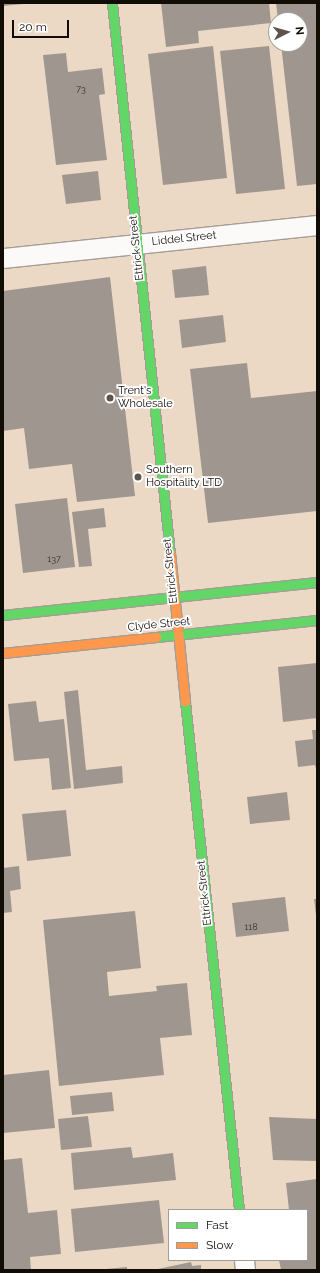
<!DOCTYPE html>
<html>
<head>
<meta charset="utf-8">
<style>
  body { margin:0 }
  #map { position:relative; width:320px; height:1273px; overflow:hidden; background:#e8ddd2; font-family:Raleway,sans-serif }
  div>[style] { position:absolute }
  .built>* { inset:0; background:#ebd9c6 }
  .building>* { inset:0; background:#9f978f }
  .roads { filter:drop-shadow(1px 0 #a59d95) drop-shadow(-1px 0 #a59d95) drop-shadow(0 1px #a59d95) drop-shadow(0 -1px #a59d95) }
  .street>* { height:19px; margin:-9.5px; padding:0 9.5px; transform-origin:9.5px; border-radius:9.5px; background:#fcfaf8 }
  .fast>* { height:9px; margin:-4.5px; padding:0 4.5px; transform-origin:4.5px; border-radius:4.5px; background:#63d668 }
  .slow>* { height:9px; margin:-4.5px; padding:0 4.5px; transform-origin:4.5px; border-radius:4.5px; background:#ff974d }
  .dots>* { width:11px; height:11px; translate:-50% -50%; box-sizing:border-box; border:2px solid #fff; border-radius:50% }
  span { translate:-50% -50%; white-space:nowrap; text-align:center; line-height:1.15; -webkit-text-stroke:3.5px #fff; paint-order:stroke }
  .number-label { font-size:9px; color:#352f28 }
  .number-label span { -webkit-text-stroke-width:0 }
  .street-label { font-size:11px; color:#120c06 }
  .poi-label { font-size:11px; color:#120c06 }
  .left { translate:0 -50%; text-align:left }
  .frame { position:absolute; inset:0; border:4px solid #120c06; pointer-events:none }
  .legend { position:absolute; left:168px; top:1209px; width:140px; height:52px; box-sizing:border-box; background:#fff; border:1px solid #a09e9b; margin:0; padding:5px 7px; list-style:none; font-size:12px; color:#120c06 }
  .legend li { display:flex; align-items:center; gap:8px; height:20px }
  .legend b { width:20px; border:1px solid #a09e9b }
  .north { position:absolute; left:268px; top:12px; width:40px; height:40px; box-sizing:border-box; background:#fff; border:1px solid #a09e9b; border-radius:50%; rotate:84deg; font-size:11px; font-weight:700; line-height:16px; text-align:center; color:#120c06 }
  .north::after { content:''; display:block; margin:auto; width:14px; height:18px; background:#5d554d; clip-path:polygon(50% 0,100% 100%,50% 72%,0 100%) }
  .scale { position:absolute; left:12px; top:20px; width:57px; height:18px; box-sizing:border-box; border:2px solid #120c06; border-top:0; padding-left:5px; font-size:12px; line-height:14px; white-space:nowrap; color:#120c06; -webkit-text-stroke:3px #fff; paint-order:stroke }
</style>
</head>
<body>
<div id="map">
  <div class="built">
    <div style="clip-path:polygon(evenodd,3px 3px,317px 3px,317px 1270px,3px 1270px,3px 3px,276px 20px,300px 20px,300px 44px,276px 44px,276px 20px,3px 3px,169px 1210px,307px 1210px,307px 1260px,169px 1260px,169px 1210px)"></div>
  </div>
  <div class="building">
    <div style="clip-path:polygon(3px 3px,23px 3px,23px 4px,3px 6px)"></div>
    <div style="clip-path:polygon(161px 3px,269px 3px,271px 23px,198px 31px,199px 43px,166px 47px)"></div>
    <div style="clip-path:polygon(276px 3px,317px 3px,317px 184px,297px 186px,281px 44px,300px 44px,300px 20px,278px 20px)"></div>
    <div style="clip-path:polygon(213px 46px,227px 178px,163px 185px,148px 54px)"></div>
    <div style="clip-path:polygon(269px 46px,285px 189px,236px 194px,220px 51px)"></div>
    <div style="clip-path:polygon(66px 53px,68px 72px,102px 68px,105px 94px,99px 95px,107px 160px,56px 165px,43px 55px)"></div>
    <div style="clip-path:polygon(98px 171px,101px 200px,66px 204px,62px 175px)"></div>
    <div style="clip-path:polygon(206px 266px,209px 295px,175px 298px,172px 270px)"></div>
    <div style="clip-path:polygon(110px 277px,135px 496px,77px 502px,72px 464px,29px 469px,24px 428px,3px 431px,3px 291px)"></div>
    <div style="clip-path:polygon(223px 315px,226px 342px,182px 348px,179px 320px)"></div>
    <div style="clip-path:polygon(247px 363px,251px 398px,317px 391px,317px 511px,208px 523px,190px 369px)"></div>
    <div style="clip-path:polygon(67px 498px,75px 567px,23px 573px,15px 504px)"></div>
    <div style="clip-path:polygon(104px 508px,106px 527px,88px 529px,92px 566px,79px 567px,72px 512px)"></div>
    <div style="clip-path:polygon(317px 663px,317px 718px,283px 722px,278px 667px)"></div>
    <div style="clip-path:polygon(78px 690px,86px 770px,122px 766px,123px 783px,74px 789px,64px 692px)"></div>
    <div style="clip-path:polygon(36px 701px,39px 722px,64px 719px,71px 788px,52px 790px,49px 758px,14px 761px,8px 704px)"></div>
    <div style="clip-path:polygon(312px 730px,317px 730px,317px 772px,315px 765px,298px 767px,295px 741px,313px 739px)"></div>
    <div style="clip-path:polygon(287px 792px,290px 820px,250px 824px,247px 797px)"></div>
    <div style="clip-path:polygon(66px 810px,71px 856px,27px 861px,22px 814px)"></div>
    <div style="clip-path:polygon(19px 866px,21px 889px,10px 891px,12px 912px,3px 913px,3px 868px)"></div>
    <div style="clip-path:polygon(285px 897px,289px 931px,236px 937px,232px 903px)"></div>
    <div style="clip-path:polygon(314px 899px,317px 899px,317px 915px,316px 915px)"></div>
    <div style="clip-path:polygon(135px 911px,141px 968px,107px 972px,109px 996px,157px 991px,156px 986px,187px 983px,192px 1035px,160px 1038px,164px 1075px,59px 1086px,43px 920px)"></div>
    <div style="clip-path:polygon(49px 1070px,55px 1128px,3px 1133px,3px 1075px)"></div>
    <div style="clip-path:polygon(112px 1092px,114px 1111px,72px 1115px,70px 1096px)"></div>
    <div style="clip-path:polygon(88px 1116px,92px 1147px,61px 1150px,58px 1119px)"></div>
    <div style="clip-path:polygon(269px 1117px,317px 1119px,317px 1161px,273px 1160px)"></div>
    <div style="clip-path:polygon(131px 1147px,133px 1158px,173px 1153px,176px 1180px,74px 1190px,71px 1153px)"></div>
    <div style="clip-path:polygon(22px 1158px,28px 1213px,57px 1210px,61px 1254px,30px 1257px,31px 1270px,3px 1270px,3px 1160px)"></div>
    <div style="clip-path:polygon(317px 1179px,317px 1270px,281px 1270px,279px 1260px,307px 1260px,307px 1210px,289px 1210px,286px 1183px)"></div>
    <div style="clip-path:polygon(159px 1200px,164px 1243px,75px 1252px,71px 1209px)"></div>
    <div style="clip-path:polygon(191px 1262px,192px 1266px,201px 1265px,201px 1270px,153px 1270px)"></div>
    <div style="clip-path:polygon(127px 1267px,127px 1270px,106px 1270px,106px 1269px)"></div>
  </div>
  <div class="roads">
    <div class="street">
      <div style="left:3px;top:258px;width:316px;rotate:-6deg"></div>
      <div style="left:244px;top:1260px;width:10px;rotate:84deg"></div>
    </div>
    <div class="fast">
      <div style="left:112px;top:3px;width:553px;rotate:83.98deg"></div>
      <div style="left:3px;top:615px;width:316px;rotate:-6deg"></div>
      <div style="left:156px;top:637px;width:162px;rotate:-6deg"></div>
      <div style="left:185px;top:701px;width:512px;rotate:83.94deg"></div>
    </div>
    <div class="slow">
      <div style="left:170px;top:553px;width:149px;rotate:84.2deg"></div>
      <div style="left:3px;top:653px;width:154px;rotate:-6deg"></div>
    </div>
  </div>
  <div class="dots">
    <div style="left:110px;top:398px;background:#5d554d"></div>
    <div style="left:138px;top:477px;background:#5d554d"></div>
  </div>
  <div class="number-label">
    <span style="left:81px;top:89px">73</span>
    <span style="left:54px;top:559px">137</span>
    <span style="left:251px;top:927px">118</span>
  </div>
  <div class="street-label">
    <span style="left:184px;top:239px;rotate:-6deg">Liddel Street</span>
    <span style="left:137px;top:248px;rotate:-96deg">Ettrick Street</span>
    <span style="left:171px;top:571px;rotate:-96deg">Ettrick Street</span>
    <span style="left:159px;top:625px;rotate:-6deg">Clyde Street</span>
    <span style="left:205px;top:893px;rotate:-96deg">Ettrick Street</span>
  </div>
  <div class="poi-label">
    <span class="left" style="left:118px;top:398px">Trent's<br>Wholesale</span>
    <span class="left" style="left:146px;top:477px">Southern<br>Hospitality LTD</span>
  </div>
  <div class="frame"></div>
  <ul class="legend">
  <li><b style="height:5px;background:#63d668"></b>Fast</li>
  <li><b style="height:5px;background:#ff974d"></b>Slow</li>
  </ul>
  <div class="north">N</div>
  <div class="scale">20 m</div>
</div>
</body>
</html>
